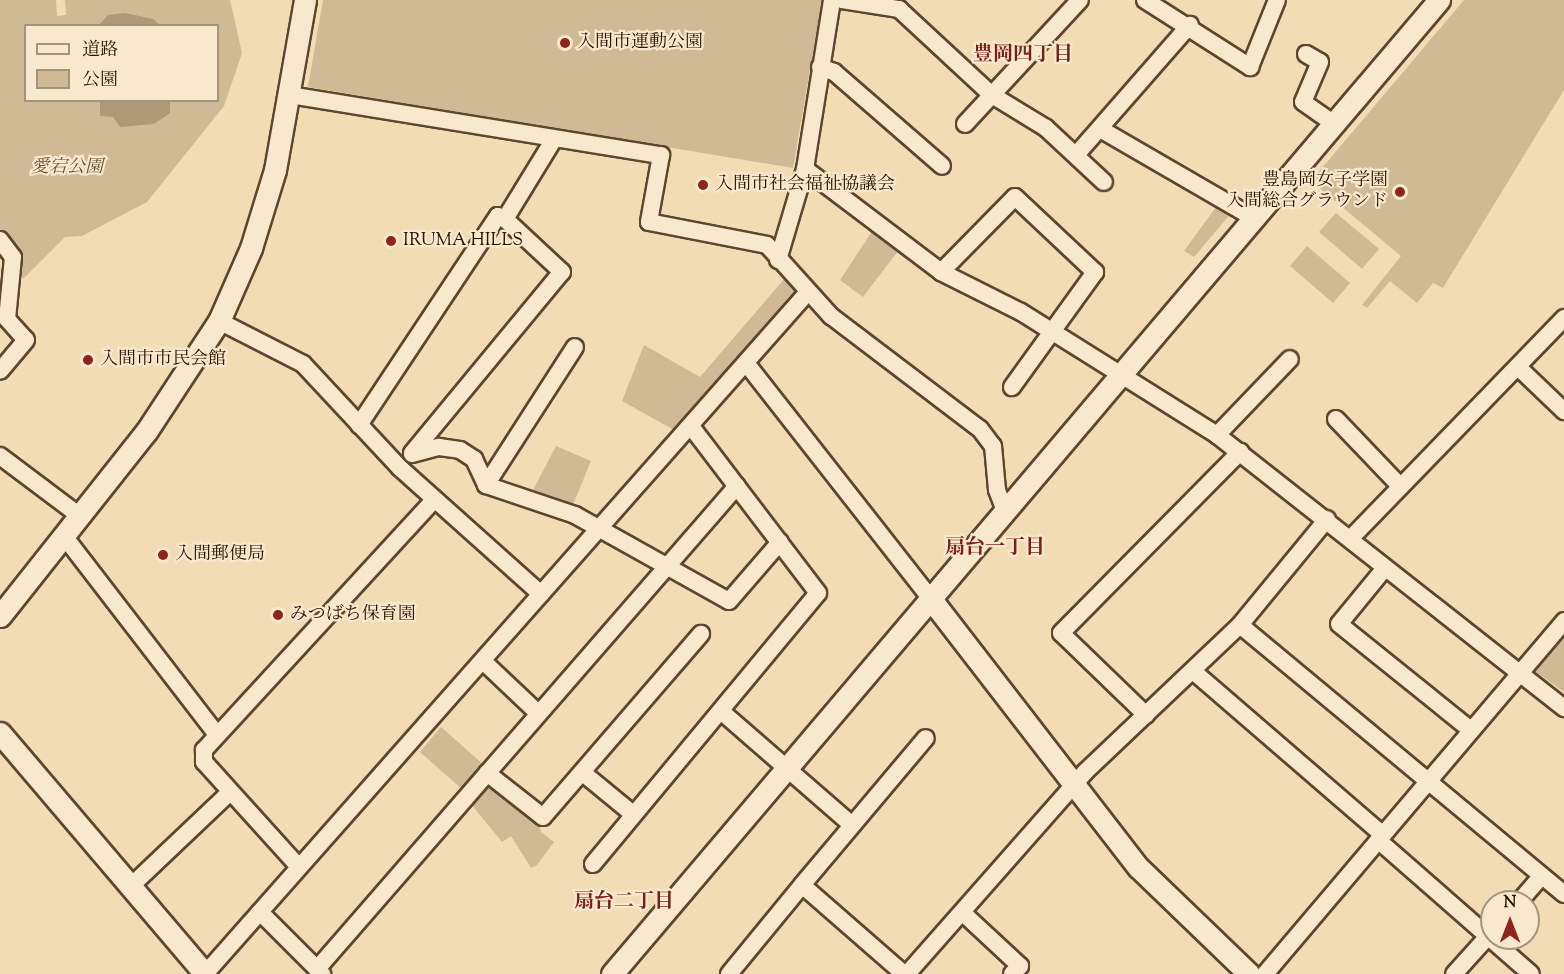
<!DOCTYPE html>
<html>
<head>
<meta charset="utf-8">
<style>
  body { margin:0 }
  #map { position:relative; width:1564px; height:974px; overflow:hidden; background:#f2dcb4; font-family:"Sorts Mill Goudy","Noto Serif JP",serif }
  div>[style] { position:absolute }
  .green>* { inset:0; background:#d0ba95 }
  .water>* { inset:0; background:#af9877 }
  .roads { filter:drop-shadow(2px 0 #5e452d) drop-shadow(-2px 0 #5e452d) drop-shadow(0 2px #5e452d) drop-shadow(0 -2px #5e452d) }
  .minor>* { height:16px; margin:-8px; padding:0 8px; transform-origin:8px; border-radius:8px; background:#f7e8ce }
  .tertiary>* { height:21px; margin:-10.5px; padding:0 10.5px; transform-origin:10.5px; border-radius:10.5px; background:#f7e8ce }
  .dots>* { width:16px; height:16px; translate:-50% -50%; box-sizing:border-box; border:3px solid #f7e8ce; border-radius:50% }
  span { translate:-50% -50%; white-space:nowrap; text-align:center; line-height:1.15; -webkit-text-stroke:4.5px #f7e8ce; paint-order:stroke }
  .poi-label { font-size:18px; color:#2c1300 }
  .left { translate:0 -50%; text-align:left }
  .right { translate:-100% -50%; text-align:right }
  .park-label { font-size:18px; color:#654d34; font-style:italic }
  .neighbourhood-label { font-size:20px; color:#7a1f14; font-weight:700 }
  .legend { position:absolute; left:24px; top:24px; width:195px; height:78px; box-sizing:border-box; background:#f7e8ce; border:2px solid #a6937c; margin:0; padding:8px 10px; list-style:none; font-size:18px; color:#2c1300 }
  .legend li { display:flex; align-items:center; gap:12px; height:30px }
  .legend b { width:30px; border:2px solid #a6937c }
  .north { position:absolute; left:1480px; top:890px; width:60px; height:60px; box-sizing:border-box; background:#f7e8ce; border:2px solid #a6937c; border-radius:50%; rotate:0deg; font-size:16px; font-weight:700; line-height:24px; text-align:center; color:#2c1300 }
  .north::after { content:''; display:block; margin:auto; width:21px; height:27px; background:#8f2418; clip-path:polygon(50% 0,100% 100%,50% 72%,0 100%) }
</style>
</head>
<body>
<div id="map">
  <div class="green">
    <div style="clip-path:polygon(evenodd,0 0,56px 0,57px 16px,66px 15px,65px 0,230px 0,242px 53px,224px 106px,147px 202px,82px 236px,65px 237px,23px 279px,0 237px,0 0,26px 26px,218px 26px,218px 100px,26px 100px,26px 26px)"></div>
    <div style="clip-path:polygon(323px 0,822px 0,793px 168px,308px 87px)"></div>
    <div style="clip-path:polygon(1464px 0,1564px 0,1564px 90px,1443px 288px,1433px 283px,1417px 303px,1390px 281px,1367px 308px,1362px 305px,1401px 256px,1311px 181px)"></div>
    <div style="clip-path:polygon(1219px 203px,1233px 211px,1194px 257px,1184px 251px)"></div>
    <div style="clip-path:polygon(1336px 213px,1379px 249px,1362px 269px,1319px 232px)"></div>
    <div style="clip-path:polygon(875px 227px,901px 247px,863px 297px,840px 280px)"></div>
    <div style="clip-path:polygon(1307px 246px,1350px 283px,1333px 303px,1290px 266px)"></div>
    <div style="clip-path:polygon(785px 278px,800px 294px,674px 430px,622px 401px,644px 345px,700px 377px)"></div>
    <div style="clip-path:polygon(556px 446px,591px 461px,572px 507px,531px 494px)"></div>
    <div style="clip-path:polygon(1564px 631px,1564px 692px,1532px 669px)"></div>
    <div style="clip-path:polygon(441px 727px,485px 766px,463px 790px,420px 752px)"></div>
    <div style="clip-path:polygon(490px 782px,538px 820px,541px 832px,554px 842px,537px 865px,531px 868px,511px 836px,502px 842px,471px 804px)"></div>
  </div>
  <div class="water">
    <div style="clip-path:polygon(125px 13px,153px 19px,160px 25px,99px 25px,108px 15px)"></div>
    <div style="clip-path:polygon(100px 101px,170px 101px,170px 113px,154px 124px,120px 127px,113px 117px,100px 116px)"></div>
  </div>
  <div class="roads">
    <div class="minor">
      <div style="left:842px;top:0;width:58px;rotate:9deg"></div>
      <div style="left:899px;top:9px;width:127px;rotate:42.8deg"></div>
      <div style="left:992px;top:95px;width:63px;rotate:31.4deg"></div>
      <div style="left:1046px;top:128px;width:79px;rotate:43deg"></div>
      <div style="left:1145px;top:0;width:125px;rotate:32.5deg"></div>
      <div style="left:1250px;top:67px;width:72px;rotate:-68.1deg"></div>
      <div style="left:1306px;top:54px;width:16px;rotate:30deg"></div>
      <div style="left:1320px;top:62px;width:43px;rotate:113deg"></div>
      <div style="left:1303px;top:102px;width:37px;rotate:35deg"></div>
      <div style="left:820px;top:67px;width:15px;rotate:20deg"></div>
      <div style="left:834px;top:72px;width:143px;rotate:41deg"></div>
      <div style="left:289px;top:95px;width:377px;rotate:9.2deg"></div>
      <div style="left:661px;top:155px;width:68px;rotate:100.2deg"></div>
      <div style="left:649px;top:222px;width:120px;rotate:11deg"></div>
      <div style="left:767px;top:245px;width:96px;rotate:48deg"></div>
      <div style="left:831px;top:316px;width:187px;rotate:37.2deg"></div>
      <div style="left:980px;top:429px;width:21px;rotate:53deg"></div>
      <div style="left:993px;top:446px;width:44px;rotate:84.8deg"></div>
      <div style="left:997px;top:490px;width:22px;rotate:69deg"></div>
      <div style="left:965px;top:124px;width:169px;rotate:-47.2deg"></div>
      <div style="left:1102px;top:130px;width:176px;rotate:30.1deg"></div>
      <div style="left:1076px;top:155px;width:173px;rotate:-48.8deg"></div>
      <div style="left:805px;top:169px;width:171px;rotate:37.1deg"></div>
      <div style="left:941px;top:272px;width:89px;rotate:26.6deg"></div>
      <div style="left:1021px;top:312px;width:231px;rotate:32.1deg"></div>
      <div style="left:1217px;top:435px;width:442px;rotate:38.2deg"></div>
      <div style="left:0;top:240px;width:21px;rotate:53deg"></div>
      <div style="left:13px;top:257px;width:62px;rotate:95.5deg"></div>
      <div style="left:7px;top:319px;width:28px;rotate:48deg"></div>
      <div style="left:26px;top:340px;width:40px;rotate:130deg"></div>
      <div style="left:778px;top:260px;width:95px;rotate:-73.5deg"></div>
      <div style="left:805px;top:169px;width:171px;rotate:-80.9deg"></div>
      <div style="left:941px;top:272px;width:105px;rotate:-45.4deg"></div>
      <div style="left:1015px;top:197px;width:110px;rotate:43.2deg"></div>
      <div style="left:1095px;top:272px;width:142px;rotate:125.8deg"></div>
      <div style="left:219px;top:321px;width:94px;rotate:27.1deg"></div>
      <div style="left:303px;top:364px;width:142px;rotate:47deg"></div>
      <div style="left:400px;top:468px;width:189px;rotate:41.8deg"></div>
      <div style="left:746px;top:363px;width:298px;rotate:51.9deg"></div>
      <div style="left:1518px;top:367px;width:64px;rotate:43.7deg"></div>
      <div style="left:1336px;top:419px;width:93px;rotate:46.3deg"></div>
      <div style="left:359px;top:425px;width:251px;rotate:-56.4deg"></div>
      <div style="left:498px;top:216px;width:8px;rotate:23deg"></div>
      <div style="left:505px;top:219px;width:94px;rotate:-58.5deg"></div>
      <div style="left:1217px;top:435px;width:105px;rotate:-46.2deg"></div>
      <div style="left:412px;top:453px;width:235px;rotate:-50.4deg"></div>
      <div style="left:562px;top:272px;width:78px;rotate:-137.1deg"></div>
      <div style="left:412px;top:454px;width:28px;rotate:-15deg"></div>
      <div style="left:439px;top:447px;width:21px;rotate:8deg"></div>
      <div style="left:460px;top:450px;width:17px;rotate:33deg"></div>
      <div style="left:474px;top:459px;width:29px;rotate:65deg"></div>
      <div style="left:486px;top:485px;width:94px;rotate:18.6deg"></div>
      <div style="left:575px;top:515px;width:176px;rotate:29.2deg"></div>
      <div style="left:729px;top:601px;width:78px;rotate:-49.2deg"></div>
      <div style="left:0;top:456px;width:100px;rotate:36.9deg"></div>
      <div style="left:486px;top:485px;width:164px;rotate:-57.2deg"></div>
      <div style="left:64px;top:536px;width:251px;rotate:52.4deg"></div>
      <div style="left:1350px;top:539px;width:308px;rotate:-45.9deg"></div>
      <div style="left:1385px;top:568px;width:72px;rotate:129.4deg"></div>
      <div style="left:1339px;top:624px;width:169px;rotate:38.8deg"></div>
      <div style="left:1240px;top:625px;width:421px;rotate:39.7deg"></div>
      <div style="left:484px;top:662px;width:74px;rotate:43.4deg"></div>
      <div style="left:1193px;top:671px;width:251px;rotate:40.8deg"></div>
      <div style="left:722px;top:712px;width:172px;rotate:41deg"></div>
      <div style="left:1146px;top:715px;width:118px;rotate:-136deg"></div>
      <div style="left:1061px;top:633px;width:255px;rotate:-45.3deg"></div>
      <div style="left:487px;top:773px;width:71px;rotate:38.2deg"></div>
      <div style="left:543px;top:817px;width:242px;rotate:-49.2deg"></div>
      <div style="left:583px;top:773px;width:65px;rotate:39.4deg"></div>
      <div style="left:1378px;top:840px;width:203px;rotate:41.2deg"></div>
      <div style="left:593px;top:864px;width:352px;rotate:-50.3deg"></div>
      <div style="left:818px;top:593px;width:210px;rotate:-127.3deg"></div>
      <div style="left:299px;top:867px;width:142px;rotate:-132.1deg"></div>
      <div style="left:204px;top:762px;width:12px;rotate:-90deg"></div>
      <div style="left:204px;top:750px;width:340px;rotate:-47.4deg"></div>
      <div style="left:130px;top:887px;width:138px;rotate:-43.5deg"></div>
      <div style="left:1519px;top:902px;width:33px;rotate:-49deg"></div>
      <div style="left:260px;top:912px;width:88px;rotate:45deg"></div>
      <div style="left:963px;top:913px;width:78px;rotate:42.9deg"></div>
      <div style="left:1020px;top:966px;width:11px;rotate:135deg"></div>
      <div style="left:317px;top:969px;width:640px;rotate:-48.99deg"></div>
      <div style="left:205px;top:974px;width:909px;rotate:-48.52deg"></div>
      <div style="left:729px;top:974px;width:115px;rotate:-50.6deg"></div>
      <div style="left:904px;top:974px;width:135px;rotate:-138.9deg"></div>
      <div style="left:802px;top:885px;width:192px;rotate:-49.9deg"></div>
      <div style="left:907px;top:974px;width:269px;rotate:-48.6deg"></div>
      <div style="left:1085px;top:772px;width:214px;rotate:-43.5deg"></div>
      <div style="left:1240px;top:625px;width:137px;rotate:-50.6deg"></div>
      <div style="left:1265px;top:974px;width:463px;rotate:-49.7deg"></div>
      <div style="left:1454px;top:974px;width:57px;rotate:-47.9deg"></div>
    </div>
    <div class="tertiary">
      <div style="left:930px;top:598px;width:341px;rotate:52.3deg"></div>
      <div style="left:1139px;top:868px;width:153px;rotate:43.9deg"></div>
      <div style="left:0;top:616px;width:235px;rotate:-51.6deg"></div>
      <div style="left:146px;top:432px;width:133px;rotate:-56.7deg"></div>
      <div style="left:219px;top:321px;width:80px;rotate:-66.3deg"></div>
      <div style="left:251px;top:248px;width:82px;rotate:-72.9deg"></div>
      <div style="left:275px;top:170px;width:173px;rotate:-80deg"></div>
      <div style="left:0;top:733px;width:316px;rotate:49.6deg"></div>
      <div style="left:612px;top:974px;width:1278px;rotate:-49.67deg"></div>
    </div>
  </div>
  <div class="dots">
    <div style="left:565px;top:43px;background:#8f2418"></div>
    <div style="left:703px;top:185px;background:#8f2418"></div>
    <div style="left:1400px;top:192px;background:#8f2418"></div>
    <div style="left:391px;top:241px;background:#8f2418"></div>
    <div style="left:88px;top:360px;background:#8f2418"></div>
    <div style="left:163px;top:555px;background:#8f2418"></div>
    <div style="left:278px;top:615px;background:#8f2418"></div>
  </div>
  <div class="poi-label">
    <span class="left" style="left:577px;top:43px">入間市運動公園</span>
    <span class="right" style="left:1388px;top:192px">豊島岡女子学園<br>入間総合グラウンド</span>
    <span class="left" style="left:715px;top:185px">入間市社会福祉協議会</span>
    <span class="left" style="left:403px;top:241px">IRUMA HILLS</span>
    <span class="left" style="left:100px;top:360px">入間市市民会館</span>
    <span class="left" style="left:175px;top:555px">入間郵便局</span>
    <span class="left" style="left:290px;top:615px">みつばち保育園</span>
  </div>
  <div class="park-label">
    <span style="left:67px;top:168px">愛宕公園</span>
  </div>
  <div class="neighbourhood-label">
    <span style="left:1023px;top:55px">豊岡四丁目</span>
    <span style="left:995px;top:548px">扇台一丁目</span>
    <span style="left:624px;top:902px">扇台二丁目</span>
  </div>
  <ul class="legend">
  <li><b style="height:8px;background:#f7e8ce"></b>道路</li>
  <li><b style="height:16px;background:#d0ba95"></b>公園</li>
  </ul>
  <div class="north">N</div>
</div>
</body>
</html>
